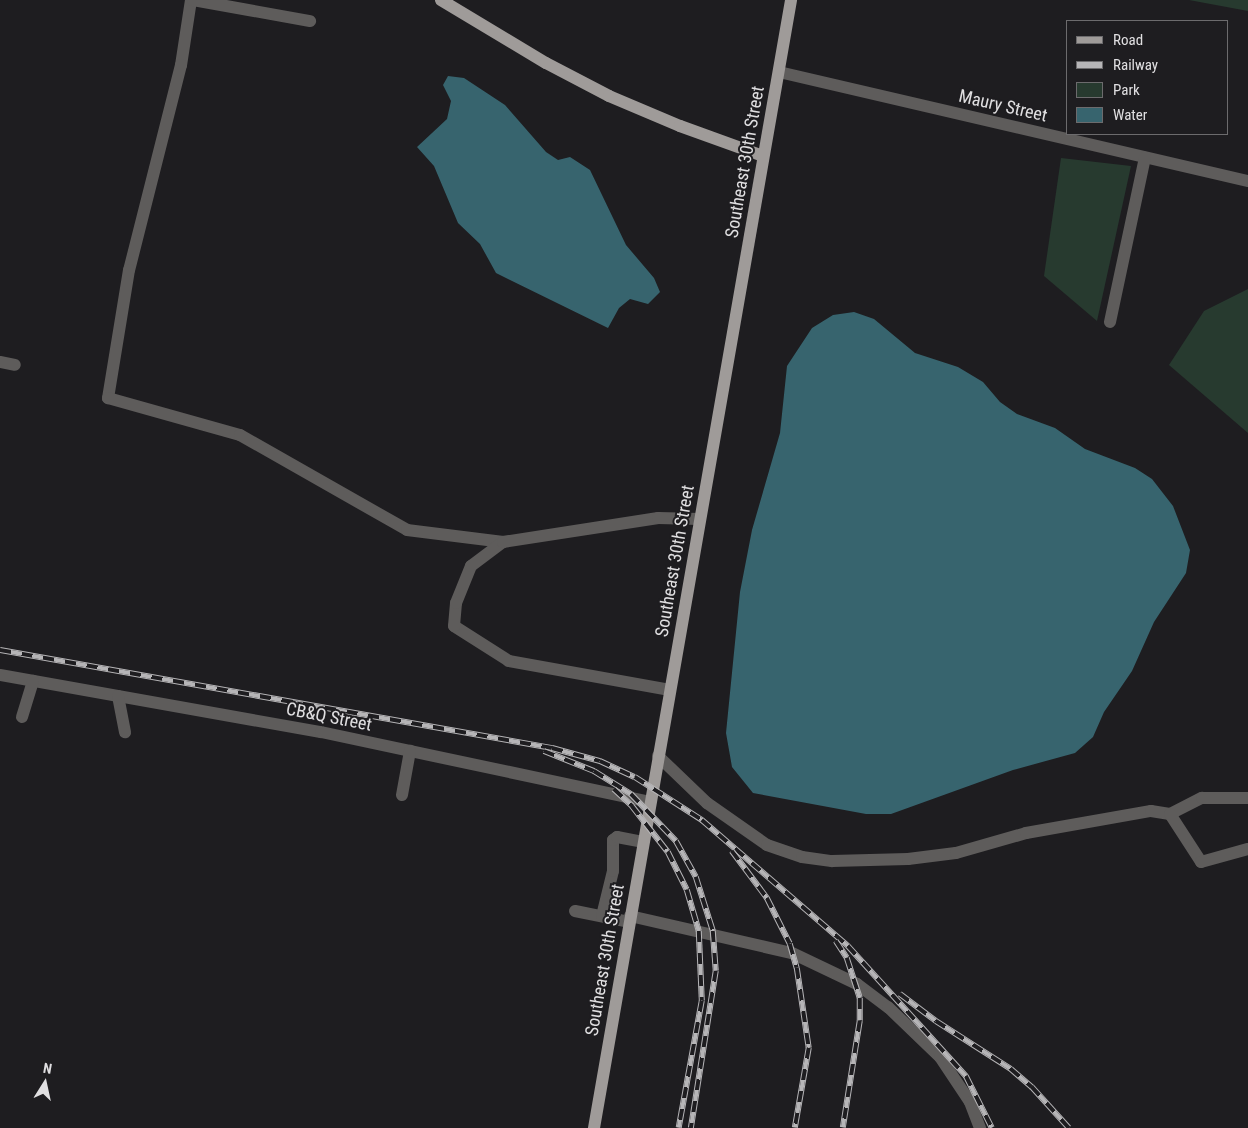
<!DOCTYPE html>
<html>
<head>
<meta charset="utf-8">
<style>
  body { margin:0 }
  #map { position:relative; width:1248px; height:1128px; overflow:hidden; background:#1e1d20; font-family:"Roboto Condensed",sans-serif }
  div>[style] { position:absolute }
  .green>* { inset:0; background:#273a2f }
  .water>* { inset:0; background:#37646e }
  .minor>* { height:12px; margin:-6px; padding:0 6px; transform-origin:6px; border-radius:6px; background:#5e5c5b }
  .major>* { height:12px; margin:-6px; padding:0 6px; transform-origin:6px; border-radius:6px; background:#9f9b99 }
  .rail>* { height:5.5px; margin-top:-2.75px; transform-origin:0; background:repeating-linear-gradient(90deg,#1e1d20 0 11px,#b6b5b7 0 22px); box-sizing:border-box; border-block:1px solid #b6b5b7 }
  span { translate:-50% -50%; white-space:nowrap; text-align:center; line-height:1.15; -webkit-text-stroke:4px #1e1d20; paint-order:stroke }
  .street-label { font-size:18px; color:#e0dfe1 }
  .legend { position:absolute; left:1066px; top:20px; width:162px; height:115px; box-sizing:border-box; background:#1e1d20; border:1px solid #6c6b6d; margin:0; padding:6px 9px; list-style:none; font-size:15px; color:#e0dfe1 }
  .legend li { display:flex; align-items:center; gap:10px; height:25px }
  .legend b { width:25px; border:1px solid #6c6b6d }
  .north { position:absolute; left:20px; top:1058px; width:50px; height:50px; -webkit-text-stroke:4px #1e1d20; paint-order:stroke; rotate:10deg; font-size:14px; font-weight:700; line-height:20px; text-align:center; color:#e0dfe1 }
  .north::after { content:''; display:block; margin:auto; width:18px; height:22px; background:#e0dfe1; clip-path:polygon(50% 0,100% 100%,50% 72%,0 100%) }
</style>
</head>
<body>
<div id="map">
  <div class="green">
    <div style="clip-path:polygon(1189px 0,1248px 0,1248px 11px)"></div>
    <div style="clip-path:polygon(1061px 158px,1131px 166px,1097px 321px,1044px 276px)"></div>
    <div style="clip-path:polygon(1248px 289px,1248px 433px,1169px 365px,1204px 311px)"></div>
  </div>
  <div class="water">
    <div style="clip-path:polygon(448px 76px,464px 78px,505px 105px,546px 152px,558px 160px,570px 157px,590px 170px,626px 245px,654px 278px,660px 292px,648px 304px,630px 299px,619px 308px,608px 328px,496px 273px,480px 244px,458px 223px,434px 166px,417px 147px,447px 119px,451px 101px,443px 85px)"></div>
    <div style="clip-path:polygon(854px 312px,874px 319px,915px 353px,958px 367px,983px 382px,1000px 402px,1017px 414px,1055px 428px,1085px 449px,1135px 468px,1152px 479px,1173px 506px,1190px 550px,1186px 573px,1154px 622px,1132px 671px,1104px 712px,1093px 737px,1075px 753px,1013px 770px,891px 814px,866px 814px,753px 793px,732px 767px,726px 733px,740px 592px,752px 530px,780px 433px,787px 366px,812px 328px,833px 315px)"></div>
  </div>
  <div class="minor">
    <div style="left:191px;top:0;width:66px;rotate:98.7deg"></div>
    <div style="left:181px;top:65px;width:211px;rotate:104.2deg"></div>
    <div style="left:129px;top:270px;width:130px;rotate:99.3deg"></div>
    <div style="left:108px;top:398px;width:137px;rotate:15.7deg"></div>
    <div style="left:240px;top:435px;width:192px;rotate:29.6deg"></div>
    <div style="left:407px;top:530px;width:97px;rotate:7.1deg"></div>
    <div style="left:193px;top:0;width:119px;rotate:10.2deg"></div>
    <div style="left:779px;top:72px;width:481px;rotate:13.1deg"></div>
    <div style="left:1110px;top:322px;width:168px;rotate:-78deg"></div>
    <div style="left:0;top:362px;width:15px;rotate:11deg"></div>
    <div style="left:0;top:675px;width:326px;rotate:10.1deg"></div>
    <div style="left:321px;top:732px;width:336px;rotate:12deg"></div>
    <div style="left:670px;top:690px;width:164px;rotate:-169.8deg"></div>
    <div style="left:509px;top:661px;width:65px;rotate:-147.5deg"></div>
    <div style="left:454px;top:626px;width:23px;rotate:-85deg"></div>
    <div style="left:456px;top:603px;width:40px;rotate:-68deg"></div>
    <div style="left:471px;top:566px;width:40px;rotate:-37deg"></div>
    <div style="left:503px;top:542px;width:157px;rotate:-8.8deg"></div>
    <div style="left:658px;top:518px;width:42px;rotate:1.4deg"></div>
    <div style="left:118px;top:696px;width:37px;rotate:79deg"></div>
    <div style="left:22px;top:717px;width:38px;rotate:-73deg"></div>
    <div style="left:658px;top:756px;width:68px;rotate:43.8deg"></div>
    <div style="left:707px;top:803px;width:73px;rotate:35deg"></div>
    <div style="left:767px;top:845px;width:37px;rotate:19deg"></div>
    <div style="left:802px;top:857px;width:30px;rotate:8deg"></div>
    <div style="left:832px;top:861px;width:76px;rotate:-1.5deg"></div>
    <div style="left:908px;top:859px;width:48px;rotate:-7.1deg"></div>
    <div style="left:956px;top:853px;width:73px;rotate:-15.9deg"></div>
    <div style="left:1026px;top:833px;width:127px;rotate:-10deg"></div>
    <div style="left:1151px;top:811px;width:19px;rotate:9deg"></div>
    <div style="left:1170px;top:814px;width:36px;rotate:-27deg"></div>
    <div style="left:1202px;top:798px;width:46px"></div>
    <div style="left:402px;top:795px;width:45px;rotate:-79.7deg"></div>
    <div style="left:1170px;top:814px;width:57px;rotate:57.1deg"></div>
    <div style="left:1201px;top:862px;width:49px;rotate:-15.5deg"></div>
    <div style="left:575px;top:911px;width:55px;rotate:11.5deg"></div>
    <div style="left:602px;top:916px;width:46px;rotate:-76.3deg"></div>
    <div style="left:613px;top:871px;width:31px;rotate:-90deg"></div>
    <div style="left:613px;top:840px;width:5px;rotate:-37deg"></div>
    <div style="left:617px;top:837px;width:26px;rotate:11deg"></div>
    <div style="left:630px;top:916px;width:166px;rotate:12.9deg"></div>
    <div style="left:792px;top:953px;width:72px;rotate:25.5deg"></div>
    <div style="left:857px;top:984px;width:39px;rotate:37deg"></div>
    <div style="left:888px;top:1007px;width:72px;rotate:43.9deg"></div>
    <div style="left:940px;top:1057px;width:54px;rotate:56.3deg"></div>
    <div style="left:970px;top:1102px;width:28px;rotate:69deg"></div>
  </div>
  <div class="major">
    <div style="left:441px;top:0;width:122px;rotate:31deg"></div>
    <div style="left:546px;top:63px;width:71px;rotate:27.6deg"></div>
    <div style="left:609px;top:96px;width:77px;rotate:22.9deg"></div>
    <div style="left:680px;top:126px;width:88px;rotate:19.9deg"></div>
    <div style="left:594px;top:1128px;width:1145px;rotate:-80.09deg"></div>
  </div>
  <div class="rail">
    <div style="left:0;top:650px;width:561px;rotate:10.07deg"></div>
    <div style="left:552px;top:748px;width:50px;rotate:15.2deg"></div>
    <div style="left:600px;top:761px;width:38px;rotate:25deg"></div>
    <div style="left:635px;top:777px;width:80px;rotate:32.7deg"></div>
    <div style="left:702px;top:820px;width:193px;rotate:40.8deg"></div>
    <div style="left:848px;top:946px;width:176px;rotate:47.8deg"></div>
    <div style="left:966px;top:1076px;width:58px;rotate:63.4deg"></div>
    <div style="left:544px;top:751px;width:54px;rotate:21.8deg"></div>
    <div style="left:594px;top:771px;width:44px;rotate:31.9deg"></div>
    <div style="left:631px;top:794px;width:65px;rotate:46.2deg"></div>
    <div style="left:676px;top:841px;width:41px;rotate:60.9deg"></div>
    <div style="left:696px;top:877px;width:57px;rotate:72.5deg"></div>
    <div style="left:713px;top:931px;width:40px;rotate:85.7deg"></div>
    <div style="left:716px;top:971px;width:159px;rotate:99deg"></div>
    <div style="left:614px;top:789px;width:25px;rotate:43deg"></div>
    <div style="left:632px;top:806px;width:58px;rotate:52deg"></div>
    <div style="left:668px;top:852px;width:42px;rotate:63.4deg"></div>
    <div style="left:687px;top:890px;width:43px;rotate:73.7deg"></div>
    <div style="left:699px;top:931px;width:70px;rotate:87.5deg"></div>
    <div style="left:702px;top:1001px;width:129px;rotate:100.3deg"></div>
    <div style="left:732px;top:851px;width:59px;rotate:53.3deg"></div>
    <div style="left:767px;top:898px;width:51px;rotate:63.4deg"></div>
    <div style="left:790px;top:944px;width:25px;rotate:74deg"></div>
    <div style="left:797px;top:968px;width:81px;rotate:81.5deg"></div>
    <div style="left:809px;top:1048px;width:81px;rotate:99.9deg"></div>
    <div style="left:836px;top:941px;width:20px;rotate:57deg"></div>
    <div style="left:847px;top:958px;width:42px;rotate:72deg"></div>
    <div style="left:860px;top:998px;width:23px;rotate:90deg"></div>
    <div style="left:860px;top:1021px;width:108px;rotate:99deg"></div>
    <div style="left:900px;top:994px;width:45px;rotate:36.9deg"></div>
    <div style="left:936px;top:1021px;width:89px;rotate:32.6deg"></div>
    <div style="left:1011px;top:1069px;width:28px;rotate:41deg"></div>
    <div style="left:1032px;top:1087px;width:55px;rotate:47.9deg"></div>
  </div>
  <div class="street-label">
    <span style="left:1003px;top:106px;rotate:13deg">Maury Street</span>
    <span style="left:745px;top:162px;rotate:-80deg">Southeast 30th Street</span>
    <span style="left:675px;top:561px;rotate:-80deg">Southeast 30th Street</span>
    <span style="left:329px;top:717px;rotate:11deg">CB&amp;Q Street</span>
    <span style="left:605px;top:960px;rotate:-80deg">Southeast 30th Street</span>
  </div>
  <ul class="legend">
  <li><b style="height:6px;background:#9f9b99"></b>Road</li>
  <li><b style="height:6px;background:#b6b5b7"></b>Railway</li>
  <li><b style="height:14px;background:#273a2f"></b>Park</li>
  <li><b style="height:14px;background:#37646e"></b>Water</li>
  </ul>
  <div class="north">N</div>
</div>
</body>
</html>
